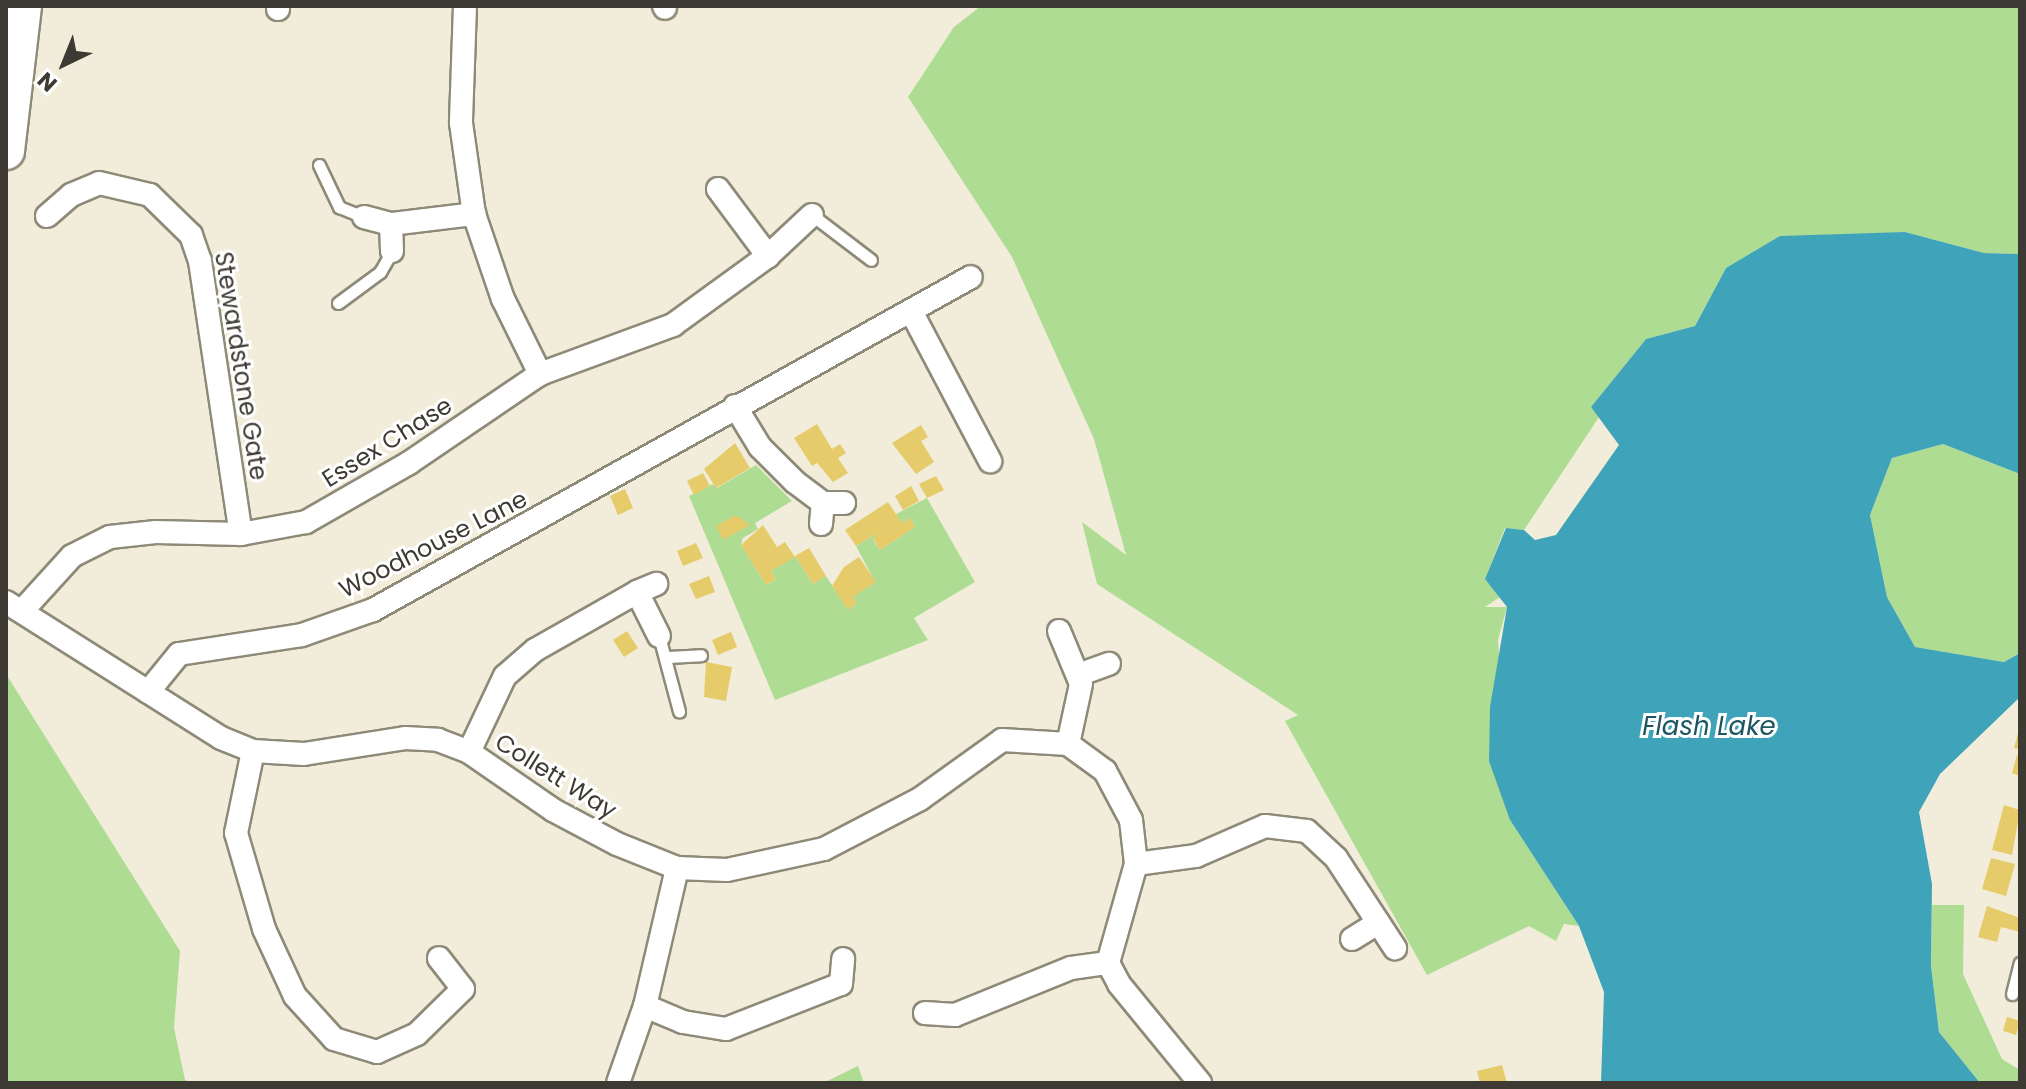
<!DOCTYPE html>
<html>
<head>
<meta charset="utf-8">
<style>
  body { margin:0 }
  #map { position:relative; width:2026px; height:1089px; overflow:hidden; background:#f2edda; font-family:Poppins,sans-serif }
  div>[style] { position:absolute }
  .green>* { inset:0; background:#aedc93 }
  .water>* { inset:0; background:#3fa4b9 }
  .building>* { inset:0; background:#e5cb6a }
  .roads { filter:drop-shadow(2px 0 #8e8a78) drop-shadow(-2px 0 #8e8a78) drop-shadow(0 2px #8e8a78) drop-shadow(0 -2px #8e8a78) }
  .service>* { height:11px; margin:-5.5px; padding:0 5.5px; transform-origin:5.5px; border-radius:5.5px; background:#fff }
  .minor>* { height:22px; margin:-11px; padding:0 11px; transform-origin:11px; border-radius:11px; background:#fff }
  .primary>* { height:36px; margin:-18px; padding:0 18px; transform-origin:18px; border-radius:18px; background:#fff }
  span { translate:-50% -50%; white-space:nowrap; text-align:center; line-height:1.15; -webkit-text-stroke:6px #fff; paint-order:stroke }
  .street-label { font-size:24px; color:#3c3a33 }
  .water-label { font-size:26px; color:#1d5561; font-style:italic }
  .frame { position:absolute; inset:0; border:8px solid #3c3a33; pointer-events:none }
  .north { position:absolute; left:24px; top:24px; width:80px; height:80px; -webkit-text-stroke:6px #fff; paint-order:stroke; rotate:223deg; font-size:22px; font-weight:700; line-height:32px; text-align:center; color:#3c3a33 }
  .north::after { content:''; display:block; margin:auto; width:28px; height:36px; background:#3c3a33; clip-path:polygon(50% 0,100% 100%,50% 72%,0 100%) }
</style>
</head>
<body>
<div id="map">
  <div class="green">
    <div style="clip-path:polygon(981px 6px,2020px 6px,2020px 254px,1984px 253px,1905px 232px,1851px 237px,1726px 268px,1695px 326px,1646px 339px,1591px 407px,1599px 417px,1524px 530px,1505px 528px,1485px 579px,1500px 597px,1485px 607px,1507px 607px,1498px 640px,1510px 820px,1579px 926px,1564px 924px,1556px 941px,1529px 926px,1427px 975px,1285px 721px,1298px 715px,1097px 584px,1082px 522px,1126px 555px,1094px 439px,1012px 257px,908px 97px,954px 27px)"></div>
    <div style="clip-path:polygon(1943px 444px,2020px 474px,2020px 653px,2004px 662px,1915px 647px,1887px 597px,1870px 515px,1892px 458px)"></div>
    <div style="clip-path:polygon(756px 465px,792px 501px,755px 523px,758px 529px,743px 538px,741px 545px,766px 585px,776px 579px,771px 571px,795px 556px,813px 584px,826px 576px,848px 610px,857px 603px,853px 597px,875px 582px,856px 546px,877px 533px,873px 540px,880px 550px,915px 527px,910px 518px,902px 523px,896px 514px,927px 498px,975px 582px,914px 618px,928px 640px,775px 700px,689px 496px,713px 484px,717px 488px)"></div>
    <div style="clip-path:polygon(6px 674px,180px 951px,174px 1028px,185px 1080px,193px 1083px,6px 1083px)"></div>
    <div style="clip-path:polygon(1932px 905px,1964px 905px,1963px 974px,2002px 1059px,2020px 1070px,2020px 1083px,1980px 1083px,1939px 1032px,1931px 966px)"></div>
    <div style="clip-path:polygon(858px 1066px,864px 1083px,823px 1083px)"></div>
  </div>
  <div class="water">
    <div style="clip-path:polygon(1905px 232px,1984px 253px,2020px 254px,2020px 474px,1943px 444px,1892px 458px,1870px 515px,1887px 597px,1915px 647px,2004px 662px,2020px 653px,2020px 697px,1940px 774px,1919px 812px,1932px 884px,1931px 966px,1939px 1032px,1980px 1083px,1601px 1083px,1604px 992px,1579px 926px,1510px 820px,1489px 761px,1490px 707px,1507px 607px,1485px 579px,1506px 528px,1524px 530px,1535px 540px,1556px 535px,1619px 445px,1591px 407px,1646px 339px,1695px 326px,1726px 268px,1780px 236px)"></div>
  </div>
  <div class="building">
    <div style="clip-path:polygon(817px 424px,832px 449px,840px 444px,846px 453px,838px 458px,848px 473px,833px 482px,817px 463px,812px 466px,794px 438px)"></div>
    <div style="clip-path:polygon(921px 425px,928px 437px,921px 441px,934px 462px,916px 474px,892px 443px)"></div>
    <div style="clip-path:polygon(735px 443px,750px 468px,716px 488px,704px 469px)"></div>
    <div style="clip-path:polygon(703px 473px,710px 486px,694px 495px,687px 481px)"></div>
    <div style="clip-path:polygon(936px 476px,944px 490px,927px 498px,919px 484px)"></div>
    <div style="clip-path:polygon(911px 486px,919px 501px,903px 510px,895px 496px)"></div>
    <div style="clip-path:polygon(625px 489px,633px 508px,618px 515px,610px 496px)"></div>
    <div style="clip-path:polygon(888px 502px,902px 523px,910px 518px,915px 527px,880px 550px,873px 539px,877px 533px,856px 546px,845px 530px)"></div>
    <div style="clip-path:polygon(736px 515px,750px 525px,723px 540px,716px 526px)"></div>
    <div style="clip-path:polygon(763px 525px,777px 547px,785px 542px,795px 557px,771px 571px,776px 579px,766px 585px,741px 545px)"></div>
    <div style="clip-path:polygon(696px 543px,703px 558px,683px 566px,677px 551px)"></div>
    <div style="clip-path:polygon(809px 548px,826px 576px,813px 584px,795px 556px)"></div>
    <div style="clip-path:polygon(859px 557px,876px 582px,853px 597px,857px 603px,848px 610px,832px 586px,844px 567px)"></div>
    <div style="clip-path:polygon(709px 576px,715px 592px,696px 599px,689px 584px)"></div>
    <div style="clip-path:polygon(627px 631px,638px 648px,624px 657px,613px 640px)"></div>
    <div style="clip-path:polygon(731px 632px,737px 647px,718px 655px,712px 640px)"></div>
    <div style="clip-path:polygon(706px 662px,732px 667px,726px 701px,704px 697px)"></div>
    <div style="clip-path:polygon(2019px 729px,2020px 729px,2020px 749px,2014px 748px)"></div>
    <div style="clip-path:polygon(2017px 755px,2020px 755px,2020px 776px,2012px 773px)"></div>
    <div style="clip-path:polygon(2004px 805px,2020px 810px,2012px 855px,1992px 850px)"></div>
    <div style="clip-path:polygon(1991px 858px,2015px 864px,2006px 896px,1982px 889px)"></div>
    <div style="clip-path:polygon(1987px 906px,2020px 918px,2020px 932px,2001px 927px,1997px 942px,1978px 937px)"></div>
    <div style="clip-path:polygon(2007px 1017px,2020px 1021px,2016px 1035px,2003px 1031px)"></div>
    <div style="clip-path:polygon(1502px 1065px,1507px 1083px,1480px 1083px,1477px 1071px)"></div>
  </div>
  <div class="roads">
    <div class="service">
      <div style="left:319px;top:165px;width:47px;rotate:64.5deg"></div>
      <div style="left:339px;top:207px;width:27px;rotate:22deg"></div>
      <div style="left:812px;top:215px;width:74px;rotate:37.3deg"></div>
      <div style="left:338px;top:303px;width:52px;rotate:-36.4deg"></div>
      <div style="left:380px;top:272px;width:24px;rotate:-60deg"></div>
      <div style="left:659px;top:636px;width:78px;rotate:75.1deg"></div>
      <div style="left:668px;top:657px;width:33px;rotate:-3deg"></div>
      <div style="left:2012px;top:994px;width:32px;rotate:-76deg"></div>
    </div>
    <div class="minor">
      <div style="left:465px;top:6px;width:117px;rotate:92deg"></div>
      <div style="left:461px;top:123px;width:92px;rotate:81.9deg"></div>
      <div style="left:474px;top:214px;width:90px;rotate:71.2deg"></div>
      <div style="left:503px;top:299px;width:84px;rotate:63.7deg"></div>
      <div style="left:664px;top:6px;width:2px;rotate:63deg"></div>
      <div style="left:278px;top:9px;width:3px;rotate:-90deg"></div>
      <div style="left:718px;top:189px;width:84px;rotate:53.3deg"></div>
      <div style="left:768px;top:256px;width:60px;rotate:-43deg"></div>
      <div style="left:47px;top:216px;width:32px;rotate:-41deg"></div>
      <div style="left:71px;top:195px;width:30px;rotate:-23deg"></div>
      <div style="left:99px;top:183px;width:52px;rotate:13.2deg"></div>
      <div style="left:150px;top:195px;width:57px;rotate:44.3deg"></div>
      <div style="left:191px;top:235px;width:28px;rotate:71deg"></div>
      <div style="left:200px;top:261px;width:276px;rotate:81.5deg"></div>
      <div style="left:364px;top:217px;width:28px;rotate:15deg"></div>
      <div style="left:392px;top:251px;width:27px;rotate:-92deg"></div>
      <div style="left:391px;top:224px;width:84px;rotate:-6.9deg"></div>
      <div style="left:911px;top:311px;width:170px;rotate:62.2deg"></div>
      <div style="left:735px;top:406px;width:48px;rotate:58.6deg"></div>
      <div style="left:760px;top:447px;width:49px;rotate:45deg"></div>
      <div style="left:795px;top:482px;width:35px;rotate:37deg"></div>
      <div style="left:823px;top:503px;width:21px"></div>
      <div style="left:821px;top:524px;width:21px;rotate:-85deg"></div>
      <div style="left:637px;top:592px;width:21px;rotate:-23deg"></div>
      <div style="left:6px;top:602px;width:254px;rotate:32.3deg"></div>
      <div style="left:221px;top:738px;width:35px;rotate:22deg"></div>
      <div style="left:253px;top:751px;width:51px;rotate:3.4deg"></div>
      <div style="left:304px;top:754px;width:102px;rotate:-9deg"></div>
      <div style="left:405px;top:738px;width:33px;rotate:3deg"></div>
      <div style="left:438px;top:740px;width:33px;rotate:21deg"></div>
      <div style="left:469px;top:752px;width:102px;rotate:34.6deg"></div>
      <div style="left:553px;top:810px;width:72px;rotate:28deg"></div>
      <div style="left:617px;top:844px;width:65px;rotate:21.8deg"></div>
      <div style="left:677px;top:868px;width:50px;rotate:2.3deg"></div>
      <div style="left:727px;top:870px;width:99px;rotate:-12.2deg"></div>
      <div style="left:824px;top:849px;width:108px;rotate:-27.5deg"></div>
      <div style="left:920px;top:799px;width:101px;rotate:-35.7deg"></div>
      <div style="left:1002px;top:740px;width:66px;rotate:3.5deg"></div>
      <div style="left:1068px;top:744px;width:46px;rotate:36.1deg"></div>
      <div style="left:1105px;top:771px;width:55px;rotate:62deg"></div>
      <div style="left:1131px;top:820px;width:44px;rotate:83.5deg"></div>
      <div style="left:1136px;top:864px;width:103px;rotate:105.8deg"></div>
      <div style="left:1108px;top:963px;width:24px;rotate:62deg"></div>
      <div style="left:1119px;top:984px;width:128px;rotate:50.7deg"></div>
      <div style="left:22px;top:611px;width:74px;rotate:-47.7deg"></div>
      <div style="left:72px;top:556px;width:42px;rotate:-26.6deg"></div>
      <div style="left:110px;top:537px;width:46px;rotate:-6.2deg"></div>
      <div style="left:156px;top:532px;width:85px;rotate:1.3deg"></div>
      <div style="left:241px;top:534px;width:66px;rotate:-10.5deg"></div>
      <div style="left:306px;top:522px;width:119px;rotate:-29.8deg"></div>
      <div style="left:409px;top:463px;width:158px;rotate:-34.2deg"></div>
      <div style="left:540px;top:374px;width:142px;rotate:-20.2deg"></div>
      <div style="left:673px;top:325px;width:117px;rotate:-36deg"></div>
      <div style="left:1059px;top:631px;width:57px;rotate:67.5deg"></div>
      <div style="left:1081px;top:684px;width:61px;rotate:102.2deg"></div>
      <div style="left:1078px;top:675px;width:33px;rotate:-20deg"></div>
      <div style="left:148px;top:692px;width:49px;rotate:-50.8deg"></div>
      <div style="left:179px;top:654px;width:124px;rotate:-8.8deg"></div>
      <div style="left:302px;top:635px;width:75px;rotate:-19.4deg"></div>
      <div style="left:373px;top:610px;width:684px;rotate:-29.11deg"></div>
      <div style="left:253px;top:751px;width:84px;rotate:101.7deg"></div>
      <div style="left:236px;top:833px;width:100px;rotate:73.7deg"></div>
      <div style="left:264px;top:929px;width:74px;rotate:65.2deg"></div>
      <div style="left:295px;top:996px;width:58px;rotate:47.8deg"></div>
      <div style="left:334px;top:1039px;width:45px;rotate:16.8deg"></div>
      <div style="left:377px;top:1052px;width:44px;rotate:-24.2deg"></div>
      <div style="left:417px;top:1034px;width:64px;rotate:-44.4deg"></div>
      <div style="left:463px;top:989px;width:39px;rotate:-128deg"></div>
      <div style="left:469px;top:752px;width:84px;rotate:-64.7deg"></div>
      <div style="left:505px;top:676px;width:40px;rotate:-41deg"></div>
      <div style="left:535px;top:650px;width:117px;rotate:-29.6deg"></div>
      <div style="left:637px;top:592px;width:49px;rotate:63.4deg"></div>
      <div style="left:1136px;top:864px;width:61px;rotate:-7.6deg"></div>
      <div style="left:1196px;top:856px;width:75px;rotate:-23.5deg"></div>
      <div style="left:1265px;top:826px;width:42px;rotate:6.8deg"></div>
      <div style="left:1307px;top:831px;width:40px;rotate:43deg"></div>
      <div style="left:1336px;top:858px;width:108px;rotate:56.8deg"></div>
      <div style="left:1352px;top:939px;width:31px;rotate:-32deg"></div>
      <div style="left:645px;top:1006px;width:142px;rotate:-76.9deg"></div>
      <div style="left:925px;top:1013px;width:30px;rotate:4deg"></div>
      <div style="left:955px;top:1015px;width:125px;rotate:-22.1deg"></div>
      <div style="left:1071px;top:968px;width:37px;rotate:-8deg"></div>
      <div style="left:618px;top:1083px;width:82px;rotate:-70.7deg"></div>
      <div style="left:645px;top:1006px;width:41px;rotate:22.8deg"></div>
      <div style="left:683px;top:1022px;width:44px;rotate:9.2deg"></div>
      <div style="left:726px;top:1029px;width:123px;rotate:-21.4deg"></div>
      <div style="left:841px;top:984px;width:25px;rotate:-85deg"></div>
    </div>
    <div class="primary">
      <div style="left:6px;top:151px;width:146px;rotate:-83.3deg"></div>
    </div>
  </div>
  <div class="street-label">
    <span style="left:241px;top:366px;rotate:81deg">Stewardstone Gate</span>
    <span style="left:387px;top:442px;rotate:-32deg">Essex Chase</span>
    <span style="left:433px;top:544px;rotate:-27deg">Woodhouse Lane</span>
    <span style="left:556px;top:776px;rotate:32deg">Collett Way</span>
  </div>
  <div class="water-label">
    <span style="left:1709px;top:727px">Flash Lake</span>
  </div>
  <div class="frame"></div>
  <div class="north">N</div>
</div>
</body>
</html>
